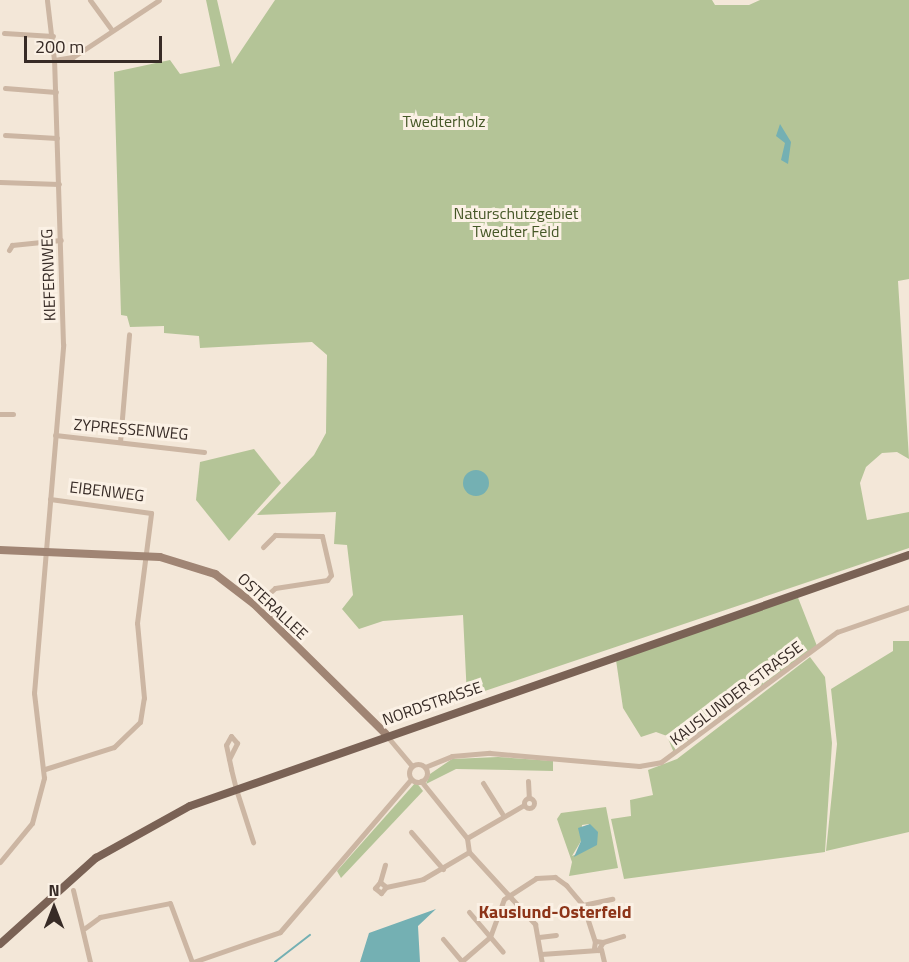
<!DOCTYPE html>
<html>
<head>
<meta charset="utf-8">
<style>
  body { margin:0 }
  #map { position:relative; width:909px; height:962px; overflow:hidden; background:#f3e7d8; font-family:"Titillium Web",sans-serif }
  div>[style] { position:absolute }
  .green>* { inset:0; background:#b4c497 }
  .water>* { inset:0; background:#74b0b3 }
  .round { border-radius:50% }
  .stream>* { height:1.5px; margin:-0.75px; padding:0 0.75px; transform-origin:0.75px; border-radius:0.75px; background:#74b0b3 }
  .street>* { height:5px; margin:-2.5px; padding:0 2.5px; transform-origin:2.5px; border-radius:2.5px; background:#ccb6a3 }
  .street>.ring { margin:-2.5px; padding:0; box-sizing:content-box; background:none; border:5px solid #ccb6a3; border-radius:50% }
  .secondary>* { height:8px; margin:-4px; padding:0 4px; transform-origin:4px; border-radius:4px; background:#a08574 }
  .primary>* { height:8px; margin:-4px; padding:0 4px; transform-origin:4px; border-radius:4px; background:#7a6255 }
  span { translate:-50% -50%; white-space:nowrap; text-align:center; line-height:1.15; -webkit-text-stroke:6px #fbf1e5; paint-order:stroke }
  .park-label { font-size:16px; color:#455727 }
  .street-label { font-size:16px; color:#372b26 }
  .neighbourhood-label { font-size:18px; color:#8d3418; font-weight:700 }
  .north { position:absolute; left:24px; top:878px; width:60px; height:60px; -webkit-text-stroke:4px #fbf1e5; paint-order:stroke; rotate:0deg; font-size:16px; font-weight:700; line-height:24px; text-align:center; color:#372b26 }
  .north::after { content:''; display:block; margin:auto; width:21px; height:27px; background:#372b26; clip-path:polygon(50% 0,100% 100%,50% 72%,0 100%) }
  .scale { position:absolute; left:24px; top:36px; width:138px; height:27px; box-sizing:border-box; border:3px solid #372b26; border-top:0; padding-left:8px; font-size:18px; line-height:21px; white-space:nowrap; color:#372b26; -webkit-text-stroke:4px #fbf1e5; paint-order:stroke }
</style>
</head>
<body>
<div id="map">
  <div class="green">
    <div style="clip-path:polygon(206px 0,217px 0,232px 64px,275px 0,712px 0,715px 5px,749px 5px,760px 0,909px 0,909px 279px,898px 281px,909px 459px,897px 452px,882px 453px,866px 467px,860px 483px,867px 520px,909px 512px,909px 548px,467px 697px,463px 615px,383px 621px,359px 629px,342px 609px,353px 595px,347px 545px,334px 544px,336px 512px,257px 515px,314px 455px,326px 433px,327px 355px,312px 342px,200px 348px,199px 336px,164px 333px,164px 326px,130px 327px,127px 316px,121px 315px,114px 72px,170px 60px,180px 74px,220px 66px)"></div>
    <div style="clip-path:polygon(254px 449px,281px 483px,229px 541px,196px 500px,200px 462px)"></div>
    <div style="clip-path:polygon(797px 595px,817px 646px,674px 753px,667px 736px,656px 732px,641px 737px,623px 708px,616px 660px)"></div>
    <div style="clip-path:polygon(893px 641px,909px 641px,909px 832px,826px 851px,837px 744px,831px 689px,893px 651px)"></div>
    <div style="clip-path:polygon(810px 657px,825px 677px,832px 743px,825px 852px,624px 879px,611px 819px,631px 816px,630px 800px,653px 795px,648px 770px,677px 759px)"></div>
    <div style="clip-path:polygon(498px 757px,553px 761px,553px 771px,456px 769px,426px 784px,430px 774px,452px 759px)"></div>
    <div style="clip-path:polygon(416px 782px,423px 791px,341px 878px,337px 871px)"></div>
    <div style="clip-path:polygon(evenodd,606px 807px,618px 868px,569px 876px,572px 862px,557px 819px,561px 813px,606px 807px,589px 824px,597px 836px,588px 849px,572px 856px,581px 841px,582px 825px,589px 824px)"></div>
  </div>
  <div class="water">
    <div style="clip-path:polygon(780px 124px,791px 142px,788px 164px,781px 160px,785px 143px,776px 136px)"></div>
    <div class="round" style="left:463px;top:470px;width:26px;height:26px"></div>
    <div style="clip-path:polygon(590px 824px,598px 832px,597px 845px,574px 857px,581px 841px,578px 828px)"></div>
    <div style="clip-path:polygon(436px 909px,418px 926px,420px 962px,360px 962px,369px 933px)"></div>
  </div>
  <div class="stream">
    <div style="left:275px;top:962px;width:44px;rotate:-37.6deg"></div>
  </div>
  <div class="street">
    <div style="left:90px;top:0;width:36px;rotate:54deg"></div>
    <div style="left:4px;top:33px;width:49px;rotate:3.5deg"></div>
    <div style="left:54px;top:60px;width:19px;rotate:-9deg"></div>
    <div style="left:73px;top:57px;width:103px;rotate:-33.5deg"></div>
    <div style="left:5px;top:88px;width:51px;rotate:4.5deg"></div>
    <div style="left:5px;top:135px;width:52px;rotate:3.3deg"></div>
    <div style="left:0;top:182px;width:59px;rotate:1.9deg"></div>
    <div style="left:9px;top:250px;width:6px;rotate:-59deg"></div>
    <div style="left:12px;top:245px;width:49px;rotate:-5.8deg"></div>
    <div style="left:0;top:414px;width:13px"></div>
    <div style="left:55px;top:435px;width:150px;rotate:6.5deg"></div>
    <div style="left:120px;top:442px;width:108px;rotate:-85.2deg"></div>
    <div style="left:256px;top:605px;width:25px;rotate:-42deg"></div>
    <div style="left:275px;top:588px;width:53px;rotate:-8.7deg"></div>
    <div style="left:327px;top:580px;width:6px;rotate:-51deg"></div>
    <div style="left:331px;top:575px;width:40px;rotate:-103deg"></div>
    <div style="left:322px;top:536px;width:47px;rotate:-178.8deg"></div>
    <div style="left:275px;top:535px;width:17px;rotate:135deg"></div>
    <div style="left:386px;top:735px;width:40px;rotate:50deg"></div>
    <div style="left:229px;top:759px;width:18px;rotate:-63deg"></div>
    <div style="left:237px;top:743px;width:9px;rotate:-131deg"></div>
    <div style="left:231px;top:736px;width:10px;rotate:119deg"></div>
    <div style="left:226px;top:745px;width:25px;rotate:78deg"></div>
    <div style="left:231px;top:769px;width:21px;rotate:76deg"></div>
    <div style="left:236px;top:789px;width:56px;rotate:72.2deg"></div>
    <div class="ring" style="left:409px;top:764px;width:13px;height:13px"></div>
    <div style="left:425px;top:767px;width:29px;rotate:-22deg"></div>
    <div style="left:452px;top:756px;width:38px;rotate:-5deg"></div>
    <div style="left:490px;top:753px;width:150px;rotate:5deg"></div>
    <div style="left:639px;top:766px;width:22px;rotate:-10deg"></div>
    <div style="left:661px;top:762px;width:219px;rotate:-36.5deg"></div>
    <div style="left:837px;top:632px;width:76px;rotate:-19.1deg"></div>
    <div style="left:45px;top:769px;width:72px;rotate:-17.7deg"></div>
    <div style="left:114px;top:747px;width:36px;rotate:-44deg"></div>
    <div style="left:140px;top:722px;width:24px;rotate:-81deg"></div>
    <div style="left:144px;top:698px;width:75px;rotate:-95.3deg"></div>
    <div style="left:137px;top:623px;width:111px;rotate:-82.7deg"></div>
    <div style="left:151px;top:513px;width:102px;rotate:-172.1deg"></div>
    <div style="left:421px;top:781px;width:73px;rotate:51.1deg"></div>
    <div style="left:467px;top:838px;width:14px;rotate:82deg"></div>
    <div style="left:469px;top:852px;width:98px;rotate:47.5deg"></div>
    <div style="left:535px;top:924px;width:39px;rotate:80deg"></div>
    <div style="left:528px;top:781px;width:17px;rotate:87deg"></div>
    <div style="left:483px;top:783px;width:36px;rotate:58deg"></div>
    <div class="ring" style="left:524px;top:798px;width:5px;height:5px"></div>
    <div style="left:411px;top:832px;width:49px;rotate:49.1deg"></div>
    <div style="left:467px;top:838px;width:66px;rotate:-30.1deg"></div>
    <div style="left:0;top:862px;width:50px;rotate:-50.6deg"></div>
    <div style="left:32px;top:823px;width:47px;rotate:-75.1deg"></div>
    <div style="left:44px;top:778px;width:86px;rotate:-96.7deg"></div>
    <div style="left:34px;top:693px;width:350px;rotate:-85.2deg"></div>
    <div style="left:63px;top:344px;width:284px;rotate:-91.8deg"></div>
    <div style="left:54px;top:60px;width:60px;rotate:-96.7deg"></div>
    <div style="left:380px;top:882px;width:18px;rotate:-74deg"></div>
    <div style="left:386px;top:887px;width:8px;rotate:-140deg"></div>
    <div style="left:380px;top:882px;width:8px;rotate:130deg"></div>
    <div style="left:375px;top:888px;width:8px;rotate:40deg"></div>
    <div style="left:381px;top:893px;width:8px;rotate:-50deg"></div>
    <div style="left:386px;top:887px;width:38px;rotate:-12deg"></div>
    <div style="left:423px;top:879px;width:53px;rotate:-30.4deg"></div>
    <div style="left:73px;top:890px;width:74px;rotate:76.7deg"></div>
    <div style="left:583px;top:905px;width:30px;rotate:-12deg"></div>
    <div style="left:469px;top:912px;width:52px;rotate:49.6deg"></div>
    <div style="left:85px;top:928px;width:19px;rotate:-36deg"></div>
    <div style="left:100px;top:917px;width:71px;rotate:-11.3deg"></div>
    <div style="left:170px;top:903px;width:63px;rotate:69.6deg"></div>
    <div style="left:539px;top:937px;width:17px;rotate:-7deg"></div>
    <div style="left:443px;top:939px;width:30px;rotate:50deg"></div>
    <div style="left:603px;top:942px;width:21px;rotate:-17deg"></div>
    <div style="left:601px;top:949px;width:13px;rotate:77deg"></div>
    <div style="left:541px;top:954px;width:57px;rotate:-4deg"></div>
    <div style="left:598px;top:950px;width:9px;rotate:-58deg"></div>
    <div style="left:603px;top:942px;width:8px;rotate:-173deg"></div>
    <div style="left:595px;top:941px;width:7px;rotate:98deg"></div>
    <div style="left:193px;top:962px;width:92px;rotate:-19deg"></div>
    <div style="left:280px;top:932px;width:201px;rotate:-49.4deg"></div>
    <div style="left:461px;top:962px;width:38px;rotate:-41deg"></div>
    <div style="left:490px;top:937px;width:40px;rotate:-69.8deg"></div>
    <div style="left:504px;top:899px;width:38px;rotate:-33deg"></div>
    <div style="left:536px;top:878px;width:19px;rotate:-3deg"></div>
    <div style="left:555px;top:877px;width:14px;rotate:36deg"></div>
    <div style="left:566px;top:885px;width:26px;rotate:50deg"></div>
    <div style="left:583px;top:905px;width:38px;rotate:72deg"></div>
  </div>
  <div class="secondary">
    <div style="left:0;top:550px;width:160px;rotate:2.5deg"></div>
    <div style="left:160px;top:557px;width:58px;rotate:17.2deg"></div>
    <div style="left:215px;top:574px;width:49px;rotate:37.6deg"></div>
    <div style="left:254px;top:604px;width:185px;rotate:44.6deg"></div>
  </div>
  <div class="primary">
    <div style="left:0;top:944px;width:129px;rotate:-41.9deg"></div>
    <div style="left:96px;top:858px;width:107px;rotate:-29deg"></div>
    <div style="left:190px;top:806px;width:762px;rotate:-19.24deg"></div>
  </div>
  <div class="park-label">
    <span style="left:444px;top:121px">Twedterholz</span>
    <span style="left:516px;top:222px">Naturschutzgebiet<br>Twedter Feld</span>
  </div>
  <div class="street-label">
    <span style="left:48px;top:275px;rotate:-92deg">KIEFERNWEG</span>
    <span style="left:131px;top:429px;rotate:5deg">ZYPRESSENWEG</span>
    <span style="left:107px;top:491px;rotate:7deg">EIBENWEG</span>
    <span style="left:273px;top:606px;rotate:43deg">OSTERALLEE</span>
    <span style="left:736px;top:693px;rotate:-37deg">KAUSLUNDER STRASSE</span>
    <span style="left:432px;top:703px;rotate:-19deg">NORDSTRASSE</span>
  </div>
  <div class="neighbourhood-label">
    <span style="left:555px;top:912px">Kauslund-Osterfeld</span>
  </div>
  <div class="north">N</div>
  <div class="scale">200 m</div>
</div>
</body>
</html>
